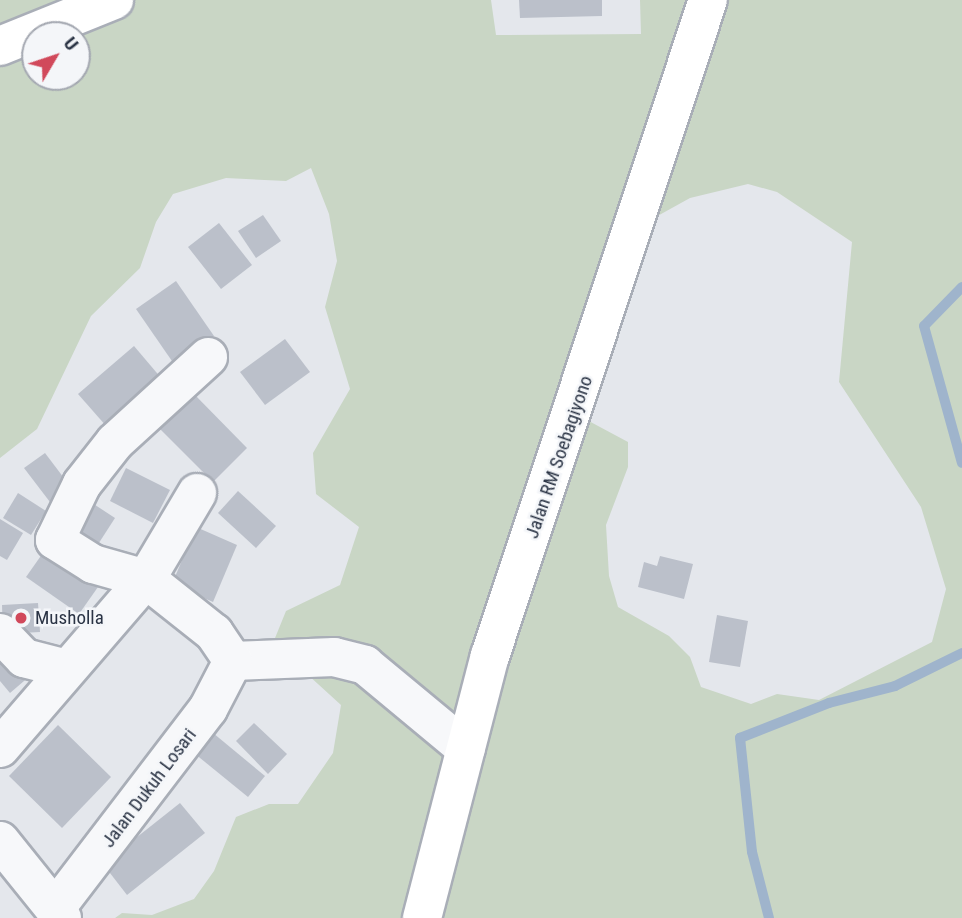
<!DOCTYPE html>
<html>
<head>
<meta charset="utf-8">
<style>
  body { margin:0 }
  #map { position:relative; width:962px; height:918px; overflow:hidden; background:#e4e7ec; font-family:"Roboto Condensed",sans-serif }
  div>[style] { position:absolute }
  .green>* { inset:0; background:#c9d6c5 }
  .stream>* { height:10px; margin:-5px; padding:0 5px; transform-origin:5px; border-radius:5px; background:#9fb4cc }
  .building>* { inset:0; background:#bbc0ca }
  .roads { filter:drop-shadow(2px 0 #a9aeb7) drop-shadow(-2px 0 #a9aeb7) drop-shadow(0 2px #a9aeb7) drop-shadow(0 -2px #a9aeb7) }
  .minor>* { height:38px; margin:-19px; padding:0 19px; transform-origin:19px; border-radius:19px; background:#f7f8fa }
  .major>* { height:38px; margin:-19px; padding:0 19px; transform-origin:19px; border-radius:19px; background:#fff }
  .dots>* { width:19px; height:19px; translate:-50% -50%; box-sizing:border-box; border:4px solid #f4f6f9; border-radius:50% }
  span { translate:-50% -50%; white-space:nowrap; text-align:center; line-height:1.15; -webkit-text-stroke:5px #f4f6f9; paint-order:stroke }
  .street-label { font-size:19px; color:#2b3445 }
  .poi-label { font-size:19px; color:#2b3445 }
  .left { translate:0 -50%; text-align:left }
  .north { position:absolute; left:21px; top:21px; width:70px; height:70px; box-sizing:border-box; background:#f4f6f9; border:2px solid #a4a8b1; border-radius:50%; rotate:51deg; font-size:19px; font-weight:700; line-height:28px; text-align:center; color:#2b3445 }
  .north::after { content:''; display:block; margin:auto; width:24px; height:32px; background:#d1495b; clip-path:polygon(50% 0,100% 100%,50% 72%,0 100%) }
</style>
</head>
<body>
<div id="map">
  <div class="green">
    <div style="clip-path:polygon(evenodd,0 0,491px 0,496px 35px,641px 34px,640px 0,962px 0,962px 918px,115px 918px,122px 913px,152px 915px,194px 899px,214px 871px,236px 817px,269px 804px,298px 804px,333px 753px,341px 705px,273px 643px,286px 611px,340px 585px,359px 527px,316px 494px,313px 453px,350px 389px,325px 307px,337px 261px,329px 214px,311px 168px,286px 181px,226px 178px,173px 194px,156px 222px,140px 268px,91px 316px,37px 429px,0 458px,0 0,35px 35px,77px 35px,77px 77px,35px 77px,35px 35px,0 0,748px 184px,777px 192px,852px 242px,839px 382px,921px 507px,946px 589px,932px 642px,819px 700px,777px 694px,751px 704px,701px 687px,690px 657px,669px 636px,618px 607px,609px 576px,606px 525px,628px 467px,628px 442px,557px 404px,616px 239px,690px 198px,748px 184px)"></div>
  </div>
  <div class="stream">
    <div style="left:962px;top:287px;width:54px;rotate:134.3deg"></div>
    <div style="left:924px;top:326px;width:142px;rotate:74.5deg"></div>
    <div style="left:769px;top:918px;width:68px;rotate:-104.4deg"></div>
    <div style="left:752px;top:852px;width:115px;rotate:-96deg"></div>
    <div style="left:740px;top:738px;width:96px;rotate:-21.5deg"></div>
    <div style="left:829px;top:703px;width:68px;rotate:-14.4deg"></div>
    <div style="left:895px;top:686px;width:75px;rotate:-26.2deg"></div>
  </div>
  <div class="building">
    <div style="clip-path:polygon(519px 0,602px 0,602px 16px,520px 18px)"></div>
    <div style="clip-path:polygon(263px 215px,281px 241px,256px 258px,238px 231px)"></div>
    <div style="clip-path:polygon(219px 223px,252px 265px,221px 289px,188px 247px)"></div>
    <div style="clip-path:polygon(176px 281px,214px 336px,174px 364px,136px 309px)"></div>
    <div style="clip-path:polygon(285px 339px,310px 372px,265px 405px,240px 372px)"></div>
    <div style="clip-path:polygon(134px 346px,162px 379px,107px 427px,78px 394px)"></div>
    <div style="clip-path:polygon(193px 393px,247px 448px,213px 482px,158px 427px)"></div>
    <div style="clip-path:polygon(45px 453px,73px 490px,53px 506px,24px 468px)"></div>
    <div style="clip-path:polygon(126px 468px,170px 490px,153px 523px,110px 501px)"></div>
    <div style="clip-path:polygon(238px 491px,276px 526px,256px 548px,218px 513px)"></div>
    <div style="clip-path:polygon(18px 493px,46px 511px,31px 535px,3px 518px)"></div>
    <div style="clip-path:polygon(86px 499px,115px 518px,95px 549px,66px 530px)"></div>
    <div style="clip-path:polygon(0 519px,23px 533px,7px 560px,0 556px)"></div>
    <div style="clip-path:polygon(196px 527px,237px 545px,213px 602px,172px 584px)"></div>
    <div style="clip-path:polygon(45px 550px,98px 587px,79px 614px,26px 577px)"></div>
    <div style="clip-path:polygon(660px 556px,693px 564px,684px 599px,638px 587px,644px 562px,657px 566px)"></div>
    <div style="clip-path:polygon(38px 603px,40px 632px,3px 634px,2px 605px)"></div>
    <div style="clip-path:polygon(717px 615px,748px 621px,740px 667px,709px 662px)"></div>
    <div style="clip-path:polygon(0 646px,31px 675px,10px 693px,0 681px)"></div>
    <div style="clip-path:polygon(254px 723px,287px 754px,268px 774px,236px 741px)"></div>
    <div style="clip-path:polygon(58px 725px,111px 777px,62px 828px,9px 776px)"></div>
    <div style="clip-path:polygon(207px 728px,265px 776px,248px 797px,189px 749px)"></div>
    <div style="clip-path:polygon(180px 803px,205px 833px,127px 895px,103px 864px)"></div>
  </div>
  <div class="roads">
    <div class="minor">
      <div style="left:0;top:633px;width:35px;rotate:46deg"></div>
      <div style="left:24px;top:658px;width:44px;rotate:14.3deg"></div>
      <div style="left:233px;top:661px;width:101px;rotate:-2.3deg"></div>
      <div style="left:334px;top:657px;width:32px;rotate:14deg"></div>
      <div style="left:365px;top:665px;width:131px;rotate:39.7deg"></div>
      <div style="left:0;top:748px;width:223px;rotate:-49.2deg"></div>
      <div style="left:146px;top:579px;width:100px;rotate:-59.3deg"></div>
      <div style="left:0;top:841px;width:99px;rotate:51.2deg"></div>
      <div style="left:55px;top:909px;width:252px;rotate:-52.6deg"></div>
      <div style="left:208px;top:709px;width:54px;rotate:-62.5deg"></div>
      <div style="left:233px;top:661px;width:34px;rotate:-124deg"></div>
      <div style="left:214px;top:633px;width:87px;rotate:-141.5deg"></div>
      <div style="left:146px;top:579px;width:55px;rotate:-164.2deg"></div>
      <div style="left:93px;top:564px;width:45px;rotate:-147.7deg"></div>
      <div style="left:55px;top:540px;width:62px;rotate:-64.3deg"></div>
      <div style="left:82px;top:484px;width:53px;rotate:-51.8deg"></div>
      <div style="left:115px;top:442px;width:126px;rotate:-42.4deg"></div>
    </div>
    <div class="major">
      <div style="left:0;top:46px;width:123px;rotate:-22deg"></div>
      <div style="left:422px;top:918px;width:271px;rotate:-75.5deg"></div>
      <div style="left:490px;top:656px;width:691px;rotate:-71.62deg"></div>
    </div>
  </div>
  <div class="dots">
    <div style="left:21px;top:618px;background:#d1495b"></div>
  </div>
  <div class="street-label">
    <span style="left:559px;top:457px;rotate:-71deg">Jalan RM Soebagiyono</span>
    <span style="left:149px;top:788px;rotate:-53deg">Jalan Dukuh Losari</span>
  </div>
  <div class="poi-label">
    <span class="left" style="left:35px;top:618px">Musholla</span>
  </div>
  <div class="north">U</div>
</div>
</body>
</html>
